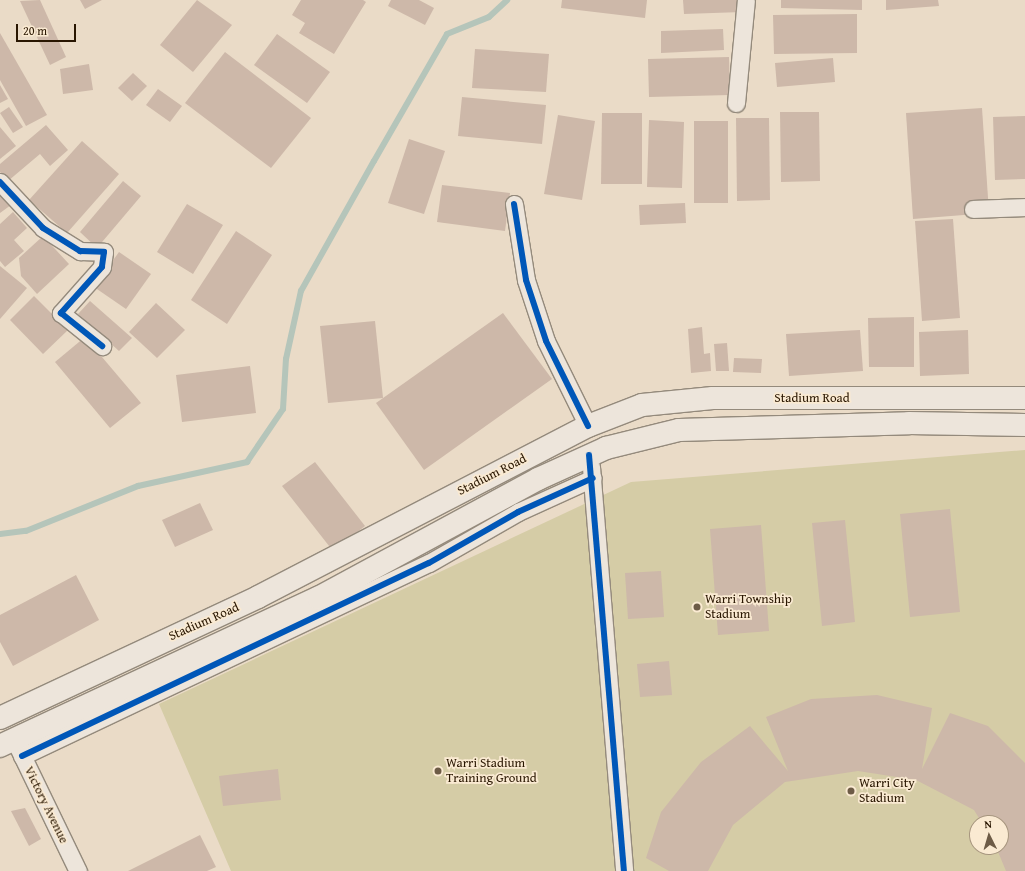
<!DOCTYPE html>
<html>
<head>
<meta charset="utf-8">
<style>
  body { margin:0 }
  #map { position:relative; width:1025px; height:871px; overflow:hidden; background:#eadbc7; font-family:"Gentium Book Plus",serif }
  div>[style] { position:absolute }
  .green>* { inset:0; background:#d5cca6 }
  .stream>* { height:6px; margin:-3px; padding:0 3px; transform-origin:3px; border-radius:3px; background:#b5c5ba }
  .building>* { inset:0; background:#cdb8a9 }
  .roads { filter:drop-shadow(1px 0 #948a7c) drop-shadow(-1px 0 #948a7c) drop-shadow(0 1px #948a7c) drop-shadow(0 -1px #948a7c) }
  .minor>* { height:17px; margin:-8.5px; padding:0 8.5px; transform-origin:8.5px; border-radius:8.5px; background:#ede5db }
  .secondary>* { height:22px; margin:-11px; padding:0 11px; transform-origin:11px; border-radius:11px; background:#ede5db }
  .cycleway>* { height:6px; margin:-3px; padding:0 3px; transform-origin:3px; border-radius:3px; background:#0057b8 }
  .dots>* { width:11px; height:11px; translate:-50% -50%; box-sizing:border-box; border:2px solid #faead2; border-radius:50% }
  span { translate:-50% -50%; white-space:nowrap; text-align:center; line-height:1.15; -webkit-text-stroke:3.5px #faead2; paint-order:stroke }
  .street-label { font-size:13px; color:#291601 }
  .poi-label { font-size:13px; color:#291601 }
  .left { translate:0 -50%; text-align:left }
  .north { position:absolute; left:969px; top:815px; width:40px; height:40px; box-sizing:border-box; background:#faead2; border:1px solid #a6957e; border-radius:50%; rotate:355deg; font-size:11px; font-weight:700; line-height:16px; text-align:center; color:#291601 }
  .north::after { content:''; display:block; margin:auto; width:14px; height:18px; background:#6d5b46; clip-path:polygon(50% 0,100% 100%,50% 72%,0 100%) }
  .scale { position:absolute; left:16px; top:24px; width:60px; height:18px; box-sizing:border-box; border:2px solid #291601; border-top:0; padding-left:5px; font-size:12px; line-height:14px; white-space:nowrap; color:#291601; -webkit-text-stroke:3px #faead2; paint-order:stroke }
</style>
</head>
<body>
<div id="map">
  <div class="green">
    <div style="clip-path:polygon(evenodd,1025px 450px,1025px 871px,231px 871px,159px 704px,631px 482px,1025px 450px,977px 823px,1001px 823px,1001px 847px,977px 847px,977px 823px)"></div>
  </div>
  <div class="stream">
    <div style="left:0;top:534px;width:26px;rotate:-7deg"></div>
    <div style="left:26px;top:531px;width:121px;rotate:-21.9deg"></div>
    <div style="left:138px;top:486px;width:112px;rotate:-12.4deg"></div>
    <div style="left:247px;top:462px;width:64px;rotate:-55.8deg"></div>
    <div style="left:283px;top:409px;width:50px;rotate:-86.6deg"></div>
    <div style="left:286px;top:359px;width:70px;rotate:-77.6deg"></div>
    <div style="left:301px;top:291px;width:149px;rotate:-60.7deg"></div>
    <div style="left:374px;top:161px;width:146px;rotate:-60.1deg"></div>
    <div style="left:447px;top:34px;width:45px;rotate:-22deg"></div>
    <div style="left:489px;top:17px;width:25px;rotate:-43deg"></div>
  </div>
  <div class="building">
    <div style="clip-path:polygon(40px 0,66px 57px,50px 65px,20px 1px)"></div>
    <div style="clip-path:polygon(80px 0,102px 0,85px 9px)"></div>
    <div style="clip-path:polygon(197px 0,232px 25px,193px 72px,160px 45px)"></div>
    <div style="clip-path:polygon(301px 0,363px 0,366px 2px,334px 54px,299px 33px,305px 23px,292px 15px)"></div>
    <div style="clip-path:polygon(391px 0,419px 0,434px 8px,425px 25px,388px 6px)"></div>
    <div style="clip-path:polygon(562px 0,647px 0,645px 18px,561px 8px)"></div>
    <div style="clip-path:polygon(683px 0,741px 0,742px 12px,684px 14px)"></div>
    <div style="clip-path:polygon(781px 0,862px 0,862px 10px,781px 8px)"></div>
    <div style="clip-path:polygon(886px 0,938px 0,939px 6px,886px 10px)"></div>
    <div style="clip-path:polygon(857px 14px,857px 53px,774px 54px,773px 15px)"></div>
    <div style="clip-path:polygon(723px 29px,724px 50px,661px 53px,661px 31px)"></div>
    <div style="clip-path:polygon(0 33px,47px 115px,26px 126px,0 80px)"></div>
    <div style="clip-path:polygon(277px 34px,330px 72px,307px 103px,254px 65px)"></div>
    <div style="clip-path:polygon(475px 49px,549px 54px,546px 92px,472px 88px)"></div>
    <div style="clip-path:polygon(225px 52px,311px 118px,271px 168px,185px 103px)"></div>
    <div style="clip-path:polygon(729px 57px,730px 95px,649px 97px,648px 59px)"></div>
    <div style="clip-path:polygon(833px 58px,835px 82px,777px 87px,775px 63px)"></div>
    <div style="clip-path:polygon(89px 64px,93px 90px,63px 94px,60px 69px)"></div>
    <div style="clip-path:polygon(133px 73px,147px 86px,132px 101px,118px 88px)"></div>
    <div style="clip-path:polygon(0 85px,8px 99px,0 103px)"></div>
    <div style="clip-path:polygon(158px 89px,182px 106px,170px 122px,146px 105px)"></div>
    <div style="clip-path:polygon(462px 97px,546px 105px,542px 144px,458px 136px)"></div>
    <div style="clip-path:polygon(9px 107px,23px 127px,13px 133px,0 113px)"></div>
    <div style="clip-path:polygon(982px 108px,989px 213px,913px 219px,906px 113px)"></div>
    <div style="clip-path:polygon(780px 112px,819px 112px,820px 181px,781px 182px)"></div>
    <div style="clip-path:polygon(602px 113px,642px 113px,642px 184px,601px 184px)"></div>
    <div style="clip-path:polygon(558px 115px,595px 121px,582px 200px,544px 194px)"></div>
    <div style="clip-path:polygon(1025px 116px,1025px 179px,995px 180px,993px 117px)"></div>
    <div style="clip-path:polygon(736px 118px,769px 118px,770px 200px,737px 201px)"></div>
    <div style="clip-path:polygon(649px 120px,684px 122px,682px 188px,647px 187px)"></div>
    <div style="clip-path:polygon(694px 121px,728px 121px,728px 203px,694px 203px)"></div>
    <div style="clip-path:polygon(46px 125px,68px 150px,50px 166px,40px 154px,8px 181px,0 172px,0 164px)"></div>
    <div style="clip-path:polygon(0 127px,16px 146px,0 159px)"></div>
    <div style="clip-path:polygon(409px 139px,445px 151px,424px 214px,388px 203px)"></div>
    <div style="clip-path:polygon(82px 141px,119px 174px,67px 233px,29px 200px)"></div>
    <div style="clip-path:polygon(123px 181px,141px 196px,97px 248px,80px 232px)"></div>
    <div style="clip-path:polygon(442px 185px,510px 193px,505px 231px,437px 222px)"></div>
    <div style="clip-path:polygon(0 189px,11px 205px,0 213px)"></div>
    <div style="clip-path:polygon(685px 203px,686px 223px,640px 225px,639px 205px)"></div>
    <div style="clip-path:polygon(187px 204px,223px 225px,193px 274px,157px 252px)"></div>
    <div style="clip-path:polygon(13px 212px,27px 228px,14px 240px,24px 251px,5px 267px,0 261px,0 224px)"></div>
    <div style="clip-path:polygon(953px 219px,960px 318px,922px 321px,915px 221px)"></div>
    <div style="clip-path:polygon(236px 231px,272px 255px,227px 324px,191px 300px)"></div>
    <div style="clip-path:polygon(43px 236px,69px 264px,37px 294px,21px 276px,19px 258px)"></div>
    <div style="clip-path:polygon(119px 252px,151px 274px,126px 309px,94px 287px)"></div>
    <div style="clip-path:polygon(0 266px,27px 288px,0 319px)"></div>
    <div style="clip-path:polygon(34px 296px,68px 330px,43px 354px,10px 320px)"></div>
    <div style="clip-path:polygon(90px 301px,132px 338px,119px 351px,78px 314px)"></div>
    <div style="clip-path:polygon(156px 303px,185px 330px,157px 358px,129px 332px)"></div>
    <div style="clip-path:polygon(503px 313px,552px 379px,424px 470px,376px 403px)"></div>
    <div style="clip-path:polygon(914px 317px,914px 367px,869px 367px,868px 318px)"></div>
    <div style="clip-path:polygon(375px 321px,383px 398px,328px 403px,320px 326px)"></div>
    <div style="clip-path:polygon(702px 327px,704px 354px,710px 353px,711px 371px,691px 373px,688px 329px)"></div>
    <div style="clip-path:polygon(860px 330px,863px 371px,789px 376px,786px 334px)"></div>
    <div style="clip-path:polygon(968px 330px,969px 374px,920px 376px,919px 332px)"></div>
    <div style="clip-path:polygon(85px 337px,141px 403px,110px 428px,55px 362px)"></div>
    <div style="clip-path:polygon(727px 343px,729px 371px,716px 371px,714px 344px)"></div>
    <div style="clip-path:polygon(734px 358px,762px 359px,761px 373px,733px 372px)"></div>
    <div style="clip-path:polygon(250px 366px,256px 413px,182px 422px,176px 375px)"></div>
    <div style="clip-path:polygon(315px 462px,365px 526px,333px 551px,282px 486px)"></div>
    <div style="clip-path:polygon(200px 503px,213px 530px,175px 547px,162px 520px)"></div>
    <div style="clip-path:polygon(950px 509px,960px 612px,910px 617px,900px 514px)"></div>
    <div style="clip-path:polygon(845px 520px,855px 622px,822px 626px,812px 523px)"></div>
    <div style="clip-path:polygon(761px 525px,769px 631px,718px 635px,710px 529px)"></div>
    <div style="clip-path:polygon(661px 571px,664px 617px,628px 619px,625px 573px)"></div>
    <div style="clip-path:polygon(76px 575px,99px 620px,13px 666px,0 642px,0 615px)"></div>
    <div style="clip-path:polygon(669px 661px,672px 695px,640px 697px,637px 664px)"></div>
    <div style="clip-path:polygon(877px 695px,932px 708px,922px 769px,950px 713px,988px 726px,1025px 763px,1025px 871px,1006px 871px,996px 847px,1001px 847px,1001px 823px,982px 823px,974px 810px,916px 780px,858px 771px,785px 782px,733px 825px,708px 871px,669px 871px,646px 858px,661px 812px,701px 762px,750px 726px,788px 771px,766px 717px,811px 699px)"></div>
    <div style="clip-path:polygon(278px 769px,281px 800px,223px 806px,219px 776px)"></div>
    <div style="clip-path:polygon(25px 808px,41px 839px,29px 846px,11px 811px)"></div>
    <div style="clip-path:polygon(200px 835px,216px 867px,207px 871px,128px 871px)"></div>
  </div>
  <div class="roads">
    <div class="minor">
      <div style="left:736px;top:103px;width:103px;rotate:-84.5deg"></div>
      <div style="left:0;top:182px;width:63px;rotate:46.9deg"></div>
      <div style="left:43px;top:228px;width:44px;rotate:31.9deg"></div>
      <div style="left:80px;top:251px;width:24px;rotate:2deg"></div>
      <div style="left:104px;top:252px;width:15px;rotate:98deg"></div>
      <div style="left:102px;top:267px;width:62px;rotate:131.7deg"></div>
      <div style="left:61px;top:313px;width:53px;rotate:38.8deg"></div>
      <div style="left:514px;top:204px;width:77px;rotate:81deg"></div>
      <div style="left:526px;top:280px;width:64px;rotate:71.8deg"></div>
      <div style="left:546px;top:341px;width:95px;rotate:63.7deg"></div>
      <div style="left:973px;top:209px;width:52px;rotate:-2.2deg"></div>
      <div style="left:591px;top:467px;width:405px;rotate:85.3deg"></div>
      <div style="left:17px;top:745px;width:140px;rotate:64.2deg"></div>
      <div style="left:22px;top:756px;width:450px;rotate:-25.4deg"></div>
      <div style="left:429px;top:563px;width:103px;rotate:-29.8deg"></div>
      <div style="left:518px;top:512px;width:82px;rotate:-24.4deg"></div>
    </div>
    <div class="secondary">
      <div style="left:0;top:718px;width:285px;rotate:-25.1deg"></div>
      <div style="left:258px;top:597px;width:372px;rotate:-27.4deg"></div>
      <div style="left:588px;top:426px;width:58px;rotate:-21.3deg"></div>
      <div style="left:642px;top:405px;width:71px;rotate:-5.6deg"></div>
      <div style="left:713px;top:398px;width:312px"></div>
      <div style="left:0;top:746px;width:351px;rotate:-25deg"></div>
      <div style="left:318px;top:598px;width:250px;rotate:-28.4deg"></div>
      <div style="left:538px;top:479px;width:75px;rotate:-24.5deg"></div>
      <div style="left:606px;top:448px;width:75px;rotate:-13.9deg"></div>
      <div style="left:679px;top:430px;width:230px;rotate:-1.7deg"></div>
      <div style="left:909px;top:423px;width:116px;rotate:1deg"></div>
    </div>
  </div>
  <div class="cycleway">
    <div style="left:0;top:182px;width:63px;rotate:46.9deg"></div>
    <div style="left:43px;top:228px;width:44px;rotate:31.9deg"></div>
    <div style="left:80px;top:251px;width:24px;rotate:2deg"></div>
    <div style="left:104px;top:252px;width:15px;rotate:98deg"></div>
    <div style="left:102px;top:267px;width:62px;rotate:131.7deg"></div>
    <div style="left:61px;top:313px;width:53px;rotate:38.8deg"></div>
    <div style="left:514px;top:204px;width:77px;rotate:81deg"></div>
    <div style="left:526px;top:280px;width:64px;rotate:71.8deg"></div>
    <div style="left:546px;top:341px;width:95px;rotate:63.7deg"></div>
    <div style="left:589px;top:455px;width:417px;rotate:85.2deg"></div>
    <div style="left:22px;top:756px;width:450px;rotate:-25.4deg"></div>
    <div style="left:429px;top:563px;width:103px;rotate:-29.8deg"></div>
    <div style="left:518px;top:512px;width:82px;rotate:-24.4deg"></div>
  </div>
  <div class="dots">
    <div style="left:697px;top:607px;background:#6d5b46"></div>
    <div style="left:438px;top:771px;background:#6d5b46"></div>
    <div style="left:851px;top:791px;background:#6d5b46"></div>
  </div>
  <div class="street-label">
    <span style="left:812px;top:398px">Stadium Road</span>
    <span style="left:492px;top:475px;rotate:-27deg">Stadium Road</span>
    <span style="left:204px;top:622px;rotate:-24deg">Stadium Road</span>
    <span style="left:46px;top:805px;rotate:64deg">Victory Avenue</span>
  </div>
  <div class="poi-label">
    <span class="left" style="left:705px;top:607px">Warri Township<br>Stadium</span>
    <span class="left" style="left:446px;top:771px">Warri Stadium<br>Training Ground</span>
    <span class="left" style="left:859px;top:791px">Warri City<br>Stadium</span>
  </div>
  <div class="north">N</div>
  <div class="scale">20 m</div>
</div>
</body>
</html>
